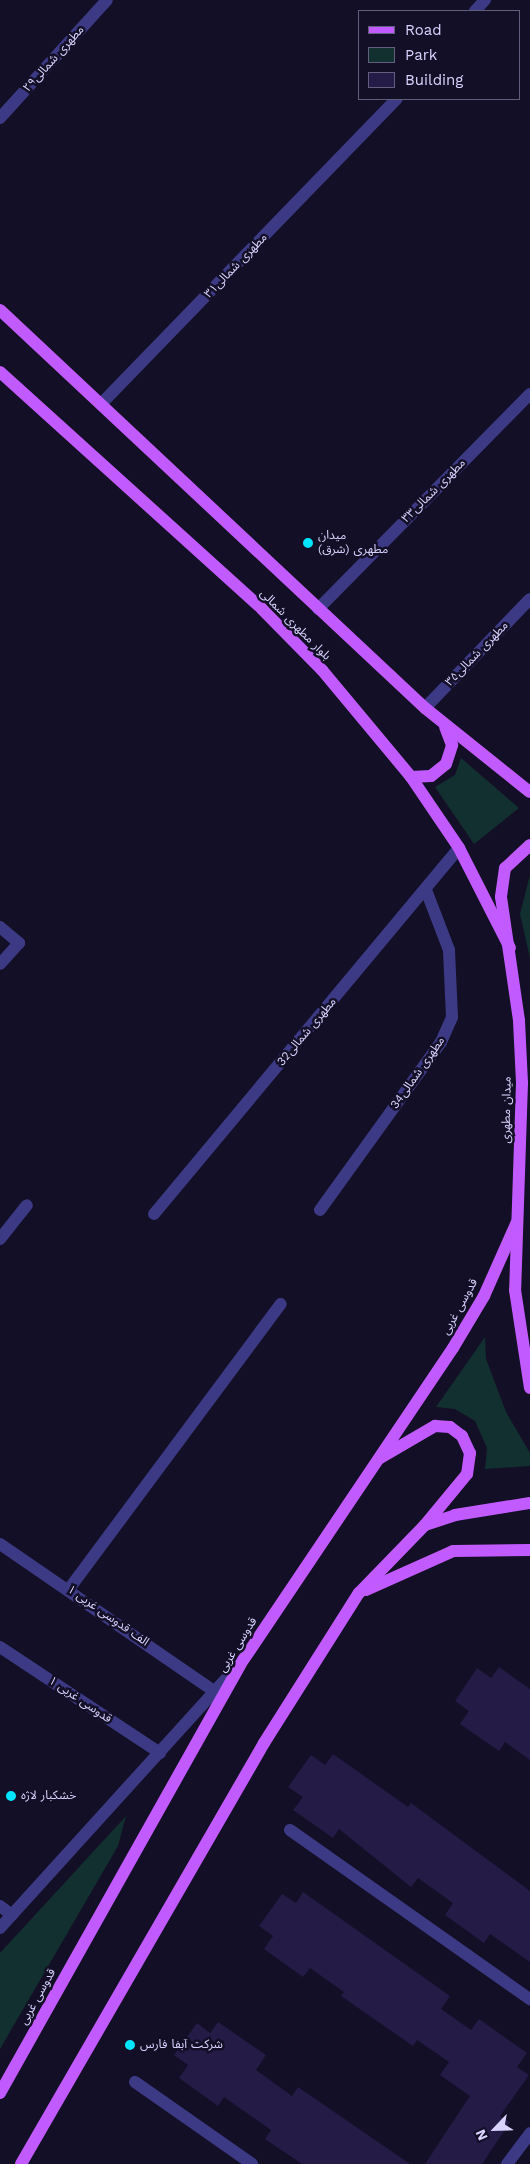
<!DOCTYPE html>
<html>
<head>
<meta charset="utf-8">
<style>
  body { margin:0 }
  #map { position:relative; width:530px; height:2164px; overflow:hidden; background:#130f26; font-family:"Work Sans","Noto Sans Arabic",sans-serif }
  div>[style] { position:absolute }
  .green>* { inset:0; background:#12302f }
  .building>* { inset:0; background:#241b47 }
  .minor>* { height:12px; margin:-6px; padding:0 6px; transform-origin:6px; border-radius:6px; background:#3d3a85 }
  .major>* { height:12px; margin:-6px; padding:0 6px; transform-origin:6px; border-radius:6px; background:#c25bff }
  .dots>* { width:14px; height:14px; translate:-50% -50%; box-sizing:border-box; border:2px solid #130f26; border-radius:50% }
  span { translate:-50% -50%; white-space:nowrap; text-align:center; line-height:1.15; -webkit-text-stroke:5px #130f26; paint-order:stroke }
  .street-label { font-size:12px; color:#d9d4ff }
  .poi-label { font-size:12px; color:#d9d4ff }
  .left { translate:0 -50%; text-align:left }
  .legend { position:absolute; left:358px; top:10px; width:162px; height:90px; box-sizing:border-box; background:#130f26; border:1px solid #625e7d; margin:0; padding:6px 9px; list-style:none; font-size:15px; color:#d9d4ff }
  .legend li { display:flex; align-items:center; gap:10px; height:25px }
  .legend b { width:25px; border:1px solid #625e7d }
  .north { position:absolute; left:470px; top:2104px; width:50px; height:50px; -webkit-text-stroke:4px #130f26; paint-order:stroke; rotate:246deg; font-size:14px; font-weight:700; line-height:20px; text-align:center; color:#d9d4ff }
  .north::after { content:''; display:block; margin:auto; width:18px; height:22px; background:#d9d4ff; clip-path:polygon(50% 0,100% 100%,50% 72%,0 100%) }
</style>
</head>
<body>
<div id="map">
  <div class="green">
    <div style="clip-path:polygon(461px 758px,519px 808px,474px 844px,435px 787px,455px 775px)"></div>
    <div style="clip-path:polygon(530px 875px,530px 958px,520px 914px)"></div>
    <div style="clip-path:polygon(485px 1337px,486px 1359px,506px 1412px,530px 1453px,530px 1466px,485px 1469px,487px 1448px,475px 1421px,455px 1409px,436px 1407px)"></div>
    <div style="clip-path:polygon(126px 1816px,118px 1846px,0 2049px,0 1953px)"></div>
  </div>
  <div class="building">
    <div style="clip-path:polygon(499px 1667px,530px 1689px,530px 1760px,505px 1742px,499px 1751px,460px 1724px,469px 1711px,455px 1701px,477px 1668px,491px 1678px)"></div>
    <div style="clip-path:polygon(333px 1754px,408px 1807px,411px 1803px,530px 1891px,530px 1962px,490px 1934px,484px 1943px,445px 1915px,453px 1903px,418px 1878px,411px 1887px,339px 1829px,333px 1838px,293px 1810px,303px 1797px,288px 1787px,311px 1755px,325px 1765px)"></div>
    <div style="clip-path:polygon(303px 1892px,450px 1996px,441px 2009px,471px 2030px,479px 2019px,527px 2053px,517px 2067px,529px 2075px,500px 2116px,510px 2122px,482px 2164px,425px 2164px,470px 2096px,440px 2075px,449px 2062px,417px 2040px,413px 2046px,341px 1996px,344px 1992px,310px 1968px,303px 1977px,264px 1949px,273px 1936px,259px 1926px,282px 1894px,296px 1903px)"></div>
    <div style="clip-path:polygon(218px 2022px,266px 2055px,256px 2070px,292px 2096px,298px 2087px,410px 2164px,302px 2164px,265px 2139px,271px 2130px,224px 2097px,218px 2106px,179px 2078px,188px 2065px,174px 2055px,197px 2023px,210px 2033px)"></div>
  </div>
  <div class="minor">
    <div style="left:475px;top:11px;width:15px;rotate:-48deg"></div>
    <div style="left:0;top:118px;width:159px;rotate:-47.8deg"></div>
    <div style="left:101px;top:404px;width:425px;rotate:-45.9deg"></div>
    <div style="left:318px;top:609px;width:302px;rotate:-45.4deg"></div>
    <div style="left:425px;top:708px;width:151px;rotate:-46.1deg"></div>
    <div style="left:0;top:927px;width:25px;rotate:40deg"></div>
    <div style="left:19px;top:943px;width:28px;rotate:132deg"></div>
    <div style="left:320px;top:1210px;width:207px;rotate:-54.2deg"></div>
    <div style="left:441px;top:1042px;width:27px;rotate:-66deg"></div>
    <div style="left:452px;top:1017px;width:67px;rotate:-92.6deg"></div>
    <div style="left:449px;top:950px;width:64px;rotate:-111deg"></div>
    <div style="left:154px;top:1214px;width:476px;rotate:-50.2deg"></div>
    <div style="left:0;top:1239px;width:43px;rotate:-51.5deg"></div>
    <div style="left:0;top:1544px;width:260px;rotate:34.5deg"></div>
    <div style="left:69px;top:1589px;width:355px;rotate:-53.4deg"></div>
    <div style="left:0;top:1647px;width:192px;rotate:33.5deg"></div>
    <div style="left:290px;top:1830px;width:294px;rotate:35.2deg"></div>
    <div style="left:0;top:1906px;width:15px;rotate:37deg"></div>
    <div style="left:0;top:1928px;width:353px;rotate:-47.8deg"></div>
    <div style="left:135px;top:2082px;width:143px;rotate:35deg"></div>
    <div style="left:507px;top:2164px;width:39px;rotate:-53deg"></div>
  </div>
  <div class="major">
    <div style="left:0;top:310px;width:582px;rotate:43.12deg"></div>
    <div style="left:425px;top:708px;width:134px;rotate:38.7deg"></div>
    <div style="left:0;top:372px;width:353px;rotate:42.1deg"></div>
    <div style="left:262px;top:609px;width:86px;rotate:45.5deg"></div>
    <div style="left:322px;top:670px;width:139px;rotate:50.2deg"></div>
    <div style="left:411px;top:777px;width:86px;rotate:55.9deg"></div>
    <div style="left:459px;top:848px;width:112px;rotate:63deg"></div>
    <div style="left:411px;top:777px;width:20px;rotate:-3deg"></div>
    <div style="left:431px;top:776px;width:19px;rotate:-39deg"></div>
    <div style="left:446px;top:764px;width:20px;rotate:-72deg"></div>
    <div style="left:452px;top:745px;width:19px;rotate:-111deg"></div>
    <div style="left:530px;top:845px;width:34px;rotate:137deg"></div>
    <div style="left:505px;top:868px;width:29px;rotate:98deg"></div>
    <div style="left:501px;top:897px;width:125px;rotate:81.7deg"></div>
    <div style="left:519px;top:1021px;width:62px;rotate:87.2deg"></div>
    <div style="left:522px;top:1083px;width:207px;rotate:91.9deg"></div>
    <div style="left:515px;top:1290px;width:99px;rotate:81.3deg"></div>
    <div style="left:380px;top:1458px;width:64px;rotate:-30.2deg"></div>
    <div style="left:435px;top:1426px;width:15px;rotate:4deg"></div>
    <div style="left:450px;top:1427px;width:15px;rotate:37deg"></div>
    <div style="left:462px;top:1436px;width:19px;rotate:65deg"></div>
    <div style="left:470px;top:1453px;width:21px;rotate:98deg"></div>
    <div style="left:467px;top:1474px;width:66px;rotate:129.5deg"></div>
    <div style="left:366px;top:1590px;width:95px;rotate:-24.1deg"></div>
    <div style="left:453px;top:1551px;width:77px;rotate:-0.7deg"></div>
    <div style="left:0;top:2093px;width:498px;rotate:-60.7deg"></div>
    <div style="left:244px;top:1659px;width:375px;rotate:-56.1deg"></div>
    <div style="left:453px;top:1348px;width:61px;rotate:-59.2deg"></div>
    <div style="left:484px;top:1296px;width:81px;rotate:-66deg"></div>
    <div style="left:21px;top:2164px;width:486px;rotate:-60deg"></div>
    <div style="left:264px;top:1743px;width:178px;rotate:-57.7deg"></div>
    <div style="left:359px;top:1593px;width:95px;rotate:-45.9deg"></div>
    <div style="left:425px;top:1525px;width:32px;rotate:-18deg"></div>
    <div style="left:455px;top:1515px;width:76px;rotate:-9.1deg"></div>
  </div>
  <div class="dots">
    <div style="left:308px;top:543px;background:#00e5ff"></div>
    <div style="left:11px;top:1796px;background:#00e5ff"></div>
    <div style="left:130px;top:2045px;background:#00e5ff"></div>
  </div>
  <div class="street-label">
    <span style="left:54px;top:59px;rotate:-48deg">مطهرى شمالى۲۹</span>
    <span style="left:236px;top:266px;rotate:-46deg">مطهرى شمالى۳۱</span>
    <span style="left:434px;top:491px;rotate:-45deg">مطهرى شمالى۳۳</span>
    <span style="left:295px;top:625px;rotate:45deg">بلوار مطهرى شمالى</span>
    <span style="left:477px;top:654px;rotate:-46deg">مطهرى شمالى۳۵</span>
    <span style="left:307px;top:1032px;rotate:-50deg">32مطهرى شمالى</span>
    <span style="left:418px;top:1073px;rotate:-55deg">34مطهرى شمالى</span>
    <span style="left:507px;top:1110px;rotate:-89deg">میدان مطهری</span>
    <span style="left:460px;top:1307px;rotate:-61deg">قدوسی غربی</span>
    <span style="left:108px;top:1616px;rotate:35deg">۱ الف قدوسی غربی</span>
    <span style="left:238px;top:1645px;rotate:-58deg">قدوسی غربی</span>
    <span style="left:80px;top:1700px;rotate:34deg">۱ قدوسی غربی</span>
    <span style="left:38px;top:1997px;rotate:-61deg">قدوسی غربی</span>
  </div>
  <div class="poi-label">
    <span class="left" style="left:318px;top:543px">میدان<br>مطهری (شرق)</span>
    <span class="left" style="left:21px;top:1796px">خشکبار لاژه</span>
    <span class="left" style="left:140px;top:2045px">شرکت آبفا فارس</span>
  </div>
  <ul class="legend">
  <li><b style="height:6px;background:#c25bff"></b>Road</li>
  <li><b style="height:14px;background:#12302f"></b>Park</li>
  <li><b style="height:14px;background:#241b47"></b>Building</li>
  </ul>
  <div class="north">N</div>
</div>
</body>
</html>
